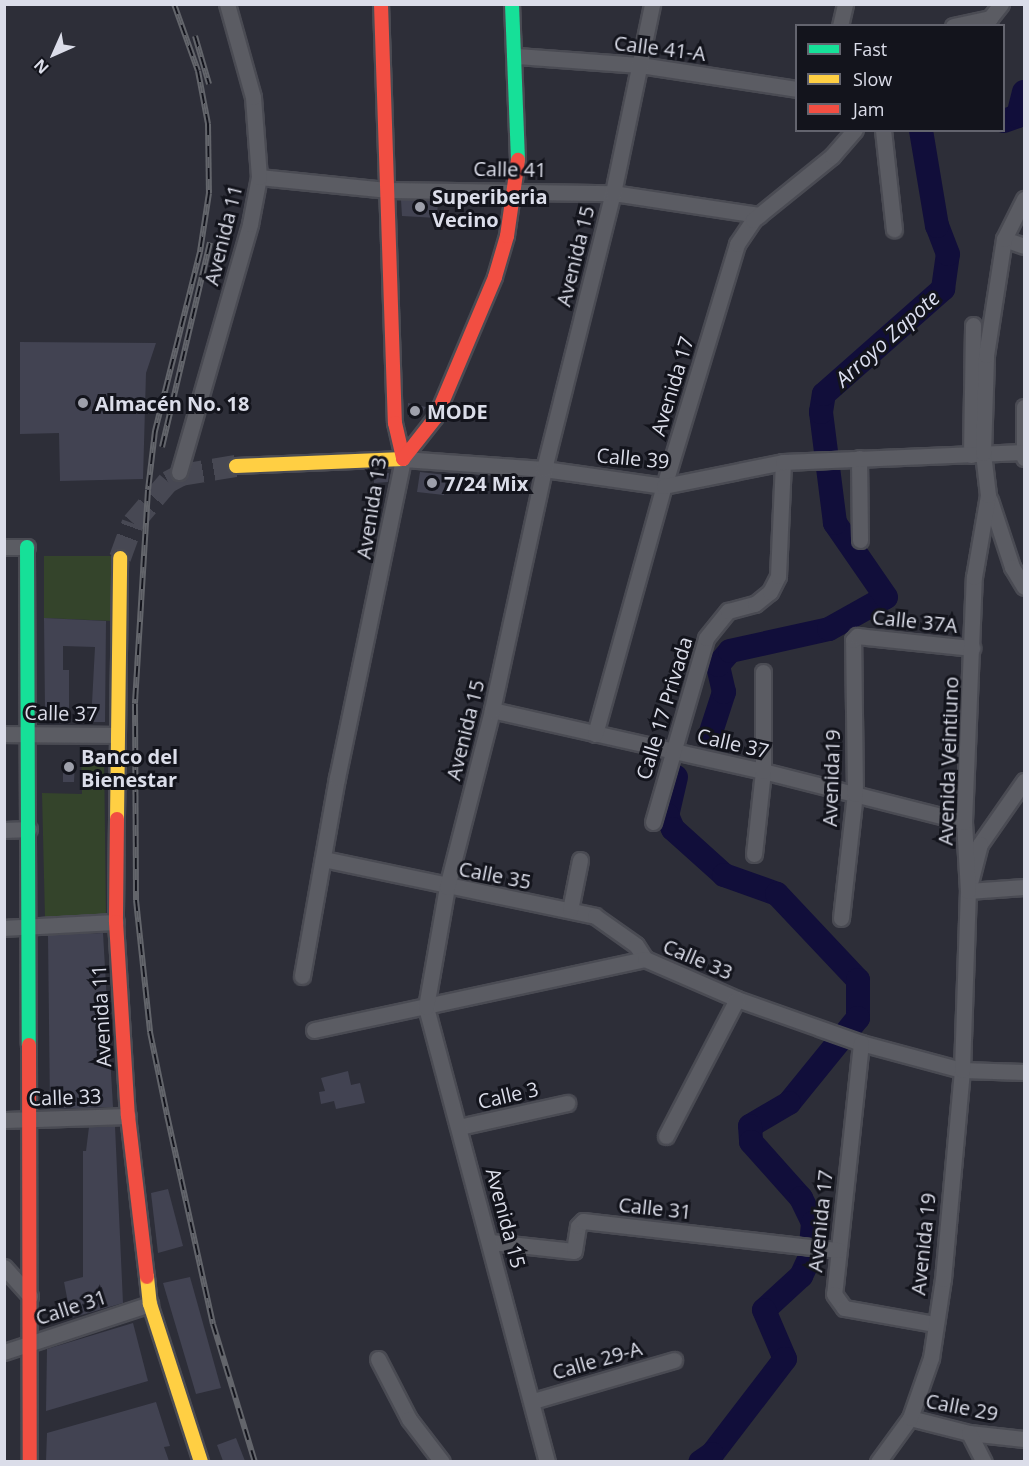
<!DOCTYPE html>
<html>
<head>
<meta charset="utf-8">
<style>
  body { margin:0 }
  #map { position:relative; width:1029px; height:1466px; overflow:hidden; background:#2d2e38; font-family:"Open Sans",sans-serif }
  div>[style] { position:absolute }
  .green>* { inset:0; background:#34442b }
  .river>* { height:24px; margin:-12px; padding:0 12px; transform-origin:12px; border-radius:12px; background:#110e3a }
  .building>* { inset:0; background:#424352 }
  .secondary-tunnel>* { height:22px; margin-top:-11px; transform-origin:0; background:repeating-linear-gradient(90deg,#474853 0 22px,transparent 0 33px) }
  .roads { filter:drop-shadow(2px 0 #4a4b53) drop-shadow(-2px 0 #4a4b53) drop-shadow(0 2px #4a4b53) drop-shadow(0 -2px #4a4b53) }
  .street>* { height:15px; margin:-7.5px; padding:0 7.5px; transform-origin:7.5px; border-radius:7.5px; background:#5b5c63 }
  .fast>* { height:14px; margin:-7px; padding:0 7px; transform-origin:7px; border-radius:7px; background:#16e098 }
  .slow>* { height:14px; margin:-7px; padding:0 7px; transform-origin:7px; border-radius:7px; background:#ffcf43 }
  .jam>* { height:14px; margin:-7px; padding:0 7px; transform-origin:7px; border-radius:7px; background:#f24e42 }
  .rail>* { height:6px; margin-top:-3px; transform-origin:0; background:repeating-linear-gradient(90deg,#13141c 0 11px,#63656b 0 22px); box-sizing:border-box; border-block:2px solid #63656b }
  .dots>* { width:16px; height:16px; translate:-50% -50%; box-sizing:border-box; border:3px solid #13141c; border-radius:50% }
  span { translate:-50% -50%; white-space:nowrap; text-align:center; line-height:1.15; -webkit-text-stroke:6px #13141c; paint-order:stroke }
  .street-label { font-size:20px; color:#dbdde9 }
  .poi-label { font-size:20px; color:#dbdde9; font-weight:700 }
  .left { translate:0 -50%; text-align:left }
  .water-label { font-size:21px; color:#dcdff0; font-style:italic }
  .frame { position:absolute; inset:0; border:6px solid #dbdde9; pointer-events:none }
  .legend { position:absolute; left:795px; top:24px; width:210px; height:108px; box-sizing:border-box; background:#13141c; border:2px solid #63646e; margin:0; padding:8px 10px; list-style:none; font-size:18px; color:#dbdde9 }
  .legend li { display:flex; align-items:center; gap:12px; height:30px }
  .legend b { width:30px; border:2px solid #63646e }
  .north { position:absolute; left:24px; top:24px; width:60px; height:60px; -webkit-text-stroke:4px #13141c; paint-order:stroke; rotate:225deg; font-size:16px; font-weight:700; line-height:24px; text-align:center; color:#dbdde9 }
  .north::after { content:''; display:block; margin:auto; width:21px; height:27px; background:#dbdde9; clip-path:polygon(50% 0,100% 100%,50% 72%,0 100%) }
</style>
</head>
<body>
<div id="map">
  <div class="green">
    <div style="clip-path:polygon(44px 556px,113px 556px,113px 621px,44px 618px)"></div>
    <div style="clip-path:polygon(81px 751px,104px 752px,106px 916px,45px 918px,42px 793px,82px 794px)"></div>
  </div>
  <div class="river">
    <div style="left:1004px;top:121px;width:15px;rotate:-20deg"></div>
    <div style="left:1018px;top:116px;width:25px;rotate:-76deg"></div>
    <div style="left:711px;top:732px;width:42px;rotate:-72deg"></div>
    <div style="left:724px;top:692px;width:28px;rotate:-103deg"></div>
    <div style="left:718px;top:665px;width:18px;rotate:-49deg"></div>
    <div style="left:730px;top:651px;width:101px;rotate:-12.5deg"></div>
    <div style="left:829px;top:629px;width:65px;rotate:-29.3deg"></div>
    <div style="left:886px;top:597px;width:90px;rotate:-124.6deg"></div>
    <div style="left:835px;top:523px;width:112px;rotate:-97.2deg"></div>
    <div style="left:821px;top:412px;width:18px;rotate:-81deg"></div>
    <div style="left:824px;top:394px;width:159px;rotate:-41.4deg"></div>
    <div style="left:943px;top:289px;width:35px;rotate:-82deg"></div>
    <div style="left:948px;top:254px;width:30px;rotate:-111deg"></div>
    <div style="left:937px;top:226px;width:97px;rotate:-99.5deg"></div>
    <div style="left:676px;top:777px;width:39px;rotate:103deg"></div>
    <div style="left:667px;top:815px;width:15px;rotate:67deg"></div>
    <div style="left:673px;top:829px;width:69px;rotate:42deg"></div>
    <div style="left:724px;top:875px;width:56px;rotate:19.7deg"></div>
    <div style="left:777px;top:894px;width:118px;rotate:46.7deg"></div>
    <div style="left:858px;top:980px;width:38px;rotate:90deg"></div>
    <div style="left:858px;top:1018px;width:109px;rotate:129.1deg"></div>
    <div style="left:789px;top:1103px;width:45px;rotate:149.5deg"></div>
    <div style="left:750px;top:1126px;width:16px;rotate:86deg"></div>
    <div style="left:751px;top:1142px;width:75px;rotate:48.2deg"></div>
    <div style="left:801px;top:1198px;width:28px;rotate:64deg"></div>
    <div style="left:813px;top:1223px;width:34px;rotate:95deg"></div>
    <div style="left:810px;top:1257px;width:21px;rotate:115deg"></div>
    <div style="left:801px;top:1276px;width:50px;rotate:137.4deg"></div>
    <div style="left:764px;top:1310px;width:53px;rotate:66.8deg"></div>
    <div style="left:785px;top:1359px;width:120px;rotate:127.5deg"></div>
    <div style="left:712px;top:1454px;width:14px;rotate:146deg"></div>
  </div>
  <div class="building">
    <div style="clip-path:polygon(401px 200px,438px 200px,437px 218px,402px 216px)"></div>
    <div style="clip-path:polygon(20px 342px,156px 343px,146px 373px,143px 479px,60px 481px,59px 433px,20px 434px)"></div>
    <div style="clip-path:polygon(408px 403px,426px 407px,418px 418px,408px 416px)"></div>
    <div style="clip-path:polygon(420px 472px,446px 475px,444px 495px,417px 492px)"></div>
    <div style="clip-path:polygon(389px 473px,388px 482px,374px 483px,374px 474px)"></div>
    <div style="clip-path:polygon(44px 618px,106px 621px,105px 722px,91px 722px,95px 647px,63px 646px,63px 670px,69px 670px,69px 722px,56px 722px,45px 710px)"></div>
    <div style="clip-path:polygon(63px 760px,75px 760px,74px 782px,63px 782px)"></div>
    <div style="clip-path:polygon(103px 933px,113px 1107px,50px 1109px,48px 935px)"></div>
    <div style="clip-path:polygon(348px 1071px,351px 1085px,360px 1083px,365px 1103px,336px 1109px,334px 1101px,321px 1104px,319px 1092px,325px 1091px,321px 1078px)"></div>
    <div style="clip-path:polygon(115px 1126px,123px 1303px,71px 1318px,64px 1282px,83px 1277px,83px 1151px,86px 1151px,89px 1127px)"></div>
    <div style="clip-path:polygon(168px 1189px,183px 1246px,158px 1253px,151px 1193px)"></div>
    <div style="clip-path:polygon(190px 1277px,221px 1388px,196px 1394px,163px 1283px)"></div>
    <div style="clip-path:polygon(133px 1323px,148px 1381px,46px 1411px,47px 1349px)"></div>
    <div style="clip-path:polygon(156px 1402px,170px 1446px,164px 1447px,169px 1461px,46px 1461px,47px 1433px)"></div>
    <div style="clip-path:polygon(236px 1438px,245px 1461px,223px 1461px,217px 1445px)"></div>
  </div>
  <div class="secondary-tunnel">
    <div style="left:120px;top:558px;width:37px;rotate:-70deg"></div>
    <div style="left:133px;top:523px;width:54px;rotate:-49.5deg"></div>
    <div style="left:168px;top:482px;width:15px;rotate:-28deg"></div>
    <div style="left:181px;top:475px;width:56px;rotate:-9.3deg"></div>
  </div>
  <div class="roads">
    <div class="street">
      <div style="left:840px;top:26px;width:23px;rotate:-77deg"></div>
      <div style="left:953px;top:26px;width:38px;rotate:-12deg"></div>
      <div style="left:990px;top:18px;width:18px;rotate:-52deg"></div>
      <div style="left:517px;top:56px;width:123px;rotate:4.2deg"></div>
      <div style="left:640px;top:65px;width:158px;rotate:8.7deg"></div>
      <div style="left:883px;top:130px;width:100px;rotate:83.7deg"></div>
      <div style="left:259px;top:177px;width:130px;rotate:5.8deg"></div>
      <div style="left:388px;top:190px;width:225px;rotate:0.8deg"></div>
      <div style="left:613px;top:193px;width:148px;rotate:8.6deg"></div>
      <div style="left:1004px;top:239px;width:21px;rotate:19deg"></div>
      <div style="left:1024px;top:407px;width:51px;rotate:90deg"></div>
      <div style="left:971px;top:455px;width:130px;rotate:-89.1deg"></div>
      <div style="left:859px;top:458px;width:82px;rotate:89.3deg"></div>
      <div style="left:179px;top:472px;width:258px;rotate:-74deg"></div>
      <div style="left:250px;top:224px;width:48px;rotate:-79.2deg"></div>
      <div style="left:259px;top:177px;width:80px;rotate:-94.3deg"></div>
      <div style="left:253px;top:97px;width:97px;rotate:-105.6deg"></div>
      <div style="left:990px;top:500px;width:71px;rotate:71.8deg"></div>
      <div style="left:1012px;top:567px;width:23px;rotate:59deg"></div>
      <div style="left:4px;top:547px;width:23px"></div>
      <div style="left:492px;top:710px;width:278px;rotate:12.7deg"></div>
      <div style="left:763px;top:771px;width:207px;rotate:14.2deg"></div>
      <div style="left:4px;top:734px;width:113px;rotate:0.5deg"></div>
      <div style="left:595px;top:734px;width:257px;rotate:-74.5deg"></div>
      <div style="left:664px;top:486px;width:253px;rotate:-73.2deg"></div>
      <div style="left:737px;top:244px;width:29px;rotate:-56deg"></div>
      <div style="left:753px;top:220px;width:102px;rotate:-39deg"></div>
      <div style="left:832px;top:156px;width:35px;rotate:-49deg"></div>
      <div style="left:1024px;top:781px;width:77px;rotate:124.9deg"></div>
      <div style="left:980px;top:844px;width:49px;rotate:104.3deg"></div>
      <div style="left:968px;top:891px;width:56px;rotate:-4.1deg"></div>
      <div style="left:653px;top:822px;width:191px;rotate:-73.9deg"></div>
      <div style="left:706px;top:638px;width:35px;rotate:-51deg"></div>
      <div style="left:728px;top:611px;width:28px;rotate:-15deg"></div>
      <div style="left:755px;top:604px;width:19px;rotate:-39deg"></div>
      <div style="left:770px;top:592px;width:18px;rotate:-63deg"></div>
      <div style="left:778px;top:576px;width:114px;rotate:-87.5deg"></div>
      <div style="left:4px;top:830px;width:25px;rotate:-2deg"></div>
      <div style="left:754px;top:854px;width:83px;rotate:-83.8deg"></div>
      <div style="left:763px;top:771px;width:99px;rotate:-90deg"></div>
      <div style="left:323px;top:859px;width:278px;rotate:11.8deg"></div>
      <div style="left:595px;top:916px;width:50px;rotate:35.3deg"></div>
      <div style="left:636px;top:945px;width:17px;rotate:57deg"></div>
      <div style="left:570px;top:910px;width:51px;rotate:-78.7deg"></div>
      <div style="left:841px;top:918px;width:125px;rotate:-83.6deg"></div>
      <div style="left:855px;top:794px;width:154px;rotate:-90.7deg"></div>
      <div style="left:853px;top:640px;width:6px;rotate:-45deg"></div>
      <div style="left:857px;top:636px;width:116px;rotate:6deg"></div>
      <div style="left:4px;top:928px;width:112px;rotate:-3.1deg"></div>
      <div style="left:302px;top:976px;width:201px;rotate:-80deg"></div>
      <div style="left:337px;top:778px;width:326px;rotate:-78.3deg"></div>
      <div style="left:403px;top:459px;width:141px;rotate:4.1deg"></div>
      <div style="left:544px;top:469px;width:121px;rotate:8.1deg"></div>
      <div style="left:664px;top:486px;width:121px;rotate:-11.4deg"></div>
      <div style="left:783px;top:462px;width:241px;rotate:-2.4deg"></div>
      <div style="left:314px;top:1030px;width:339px;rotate:-12.1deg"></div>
      <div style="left:645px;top:959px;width:100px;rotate:23.5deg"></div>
      <div style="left:737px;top:999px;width:132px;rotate:19.5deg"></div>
      <div style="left:861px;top:1043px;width:105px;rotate:15deg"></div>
      <div style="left:962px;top:1070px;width:62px;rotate:1.8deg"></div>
      <div style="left:861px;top:1043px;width:252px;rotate:96.1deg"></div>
      <div style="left:834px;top:1294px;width:17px;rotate:54deg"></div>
      <div style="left:844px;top:1308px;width:92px;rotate:10deg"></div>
      <div style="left:4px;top:1120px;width:124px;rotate:-1.8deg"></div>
      <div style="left:459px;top:1127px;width:111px;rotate:-12.5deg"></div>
      <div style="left:666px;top:1136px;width:154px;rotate:-62.6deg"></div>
      <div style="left:491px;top:1242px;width:83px;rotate:6.2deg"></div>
      <div style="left:574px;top:1251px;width:25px;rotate:-81deg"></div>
      <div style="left:578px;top:1226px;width:7px;rotate:-45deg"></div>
      <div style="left:583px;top:1221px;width:257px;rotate:6.5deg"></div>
      <div style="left:4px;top:1267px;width:39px;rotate:48deg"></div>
      <div style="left:4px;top:1352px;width:154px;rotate:-18.2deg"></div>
      <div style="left:378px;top:1359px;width:68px;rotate:62.7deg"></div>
      <div style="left:409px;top:1419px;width:54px;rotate:52.5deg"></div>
      <div style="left:533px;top:1401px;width:147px;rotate:-16.2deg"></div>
      <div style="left:910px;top:1418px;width:61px;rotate:14.3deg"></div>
      <div style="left:969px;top:1433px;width:55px;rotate:6.2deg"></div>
      <div style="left:969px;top:1433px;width:33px;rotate:63deg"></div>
      <div style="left:547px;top:1462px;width:471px;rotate:-104.9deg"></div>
      <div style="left:426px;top:1007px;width:122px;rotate:-80.1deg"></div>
      <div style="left:447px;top:887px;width:183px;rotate:-75.7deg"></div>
      <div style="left:492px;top:710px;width:247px;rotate:-77.8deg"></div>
      <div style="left:544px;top:469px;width:284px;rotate:-76deg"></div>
      <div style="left:613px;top:193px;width:193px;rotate:-78.3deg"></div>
      <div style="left:878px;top:1462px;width:54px;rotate:-54deg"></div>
      <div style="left:910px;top:1418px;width:64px;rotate:-70.7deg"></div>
      <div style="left:931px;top:1358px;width:80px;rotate:-81.4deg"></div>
      <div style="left:943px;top:1279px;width:210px;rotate:-84.8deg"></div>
      <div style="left:962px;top:1070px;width:179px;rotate:-88.1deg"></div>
      <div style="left:968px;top:891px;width:69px;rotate:-93.3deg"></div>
      <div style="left:964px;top:822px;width:245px;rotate:-87.7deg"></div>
      <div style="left:974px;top:577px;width:83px;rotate:-80.3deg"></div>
      <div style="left:988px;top:495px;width:42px;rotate:-96.8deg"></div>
      <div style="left:983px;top:453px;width:98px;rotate:-88.2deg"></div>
      <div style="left:986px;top:355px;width:117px;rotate:-81.2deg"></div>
      <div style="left:1004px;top:239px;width:45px;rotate:-63.4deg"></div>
    </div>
    <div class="fast">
      <div style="left:512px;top:4px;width:156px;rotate:87.8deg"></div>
      <div style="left:27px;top:547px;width:498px;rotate:89.8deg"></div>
    </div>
    <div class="slow">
      <div style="left:236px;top:466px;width:167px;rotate:-2.4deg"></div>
      <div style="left:117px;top:819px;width:261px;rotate:-89.3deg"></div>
      <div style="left:147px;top:1277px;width:27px;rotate:84deg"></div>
      <div style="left:150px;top:1304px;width:166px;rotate:72.1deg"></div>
    </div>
    <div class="jam">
      <div style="left:381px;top:4px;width:419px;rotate:88.1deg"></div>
      <div style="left:395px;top:423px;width:37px;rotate:77deg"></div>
      <div style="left:403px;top:459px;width:53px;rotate:-51.8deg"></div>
      <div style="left:436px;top:417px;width:152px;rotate:-67.1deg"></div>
      <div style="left:495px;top:277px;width:43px;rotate:-73.7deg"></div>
      <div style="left:507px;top:236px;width:77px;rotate:-81.8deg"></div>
      <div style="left:117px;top:819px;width:103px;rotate:90.6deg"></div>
      <div style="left:116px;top:922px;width:194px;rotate:86.5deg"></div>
      <div style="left:128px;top:1116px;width:162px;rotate:83.3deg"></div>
      <div style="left:29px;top:1045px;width:417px;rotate:89.9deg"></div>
    </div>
  </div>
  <div class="rail">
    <div style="left:174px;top:4px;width:71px;rotate:70.3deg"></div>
    <div style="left:198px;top:71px;width:54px;rotate:79.3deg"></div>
    <div style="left:208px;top:124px;width:69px;rotate:89.2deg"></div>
    <div style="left:209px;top:193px;width:60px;rotate:98.7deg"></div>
    <div style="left:200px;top:252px;width:185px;rotate:104.1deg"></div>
    <div style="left:155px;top:431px;width:59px;rotate:96.8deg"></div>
    <div style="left:148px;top:490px;width:214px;rotate:93.5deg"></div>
    <div style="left:135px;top:704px;width:196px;rotate:89.7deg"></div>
    <div style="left:136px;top:900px;width:133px;rotate:83.9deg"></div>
    <div style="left:150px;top:1032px;width:85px;rotate:78.4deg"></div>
    <div style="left:167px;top:1115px;width:214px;rotate:77.6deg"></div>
    <div style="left:213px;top:1324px;width:144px;rotate:73.1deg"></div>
    <div style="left:195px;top:36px;width:50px;rotate:73.7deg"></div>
    <div style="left:162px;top:447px;width:210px;rotate:-76.8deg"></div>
  </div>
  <div class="dots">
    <div style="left:420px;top:207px;background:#9ea0ab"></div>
    <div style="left:83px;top:403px;background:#9ea0ab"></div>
    <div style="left:415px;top:411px;background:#9ea0ab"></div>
    <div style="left:432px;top:483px;background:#9ea0ab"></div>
    <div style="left:69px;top:767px;background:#9ea0ab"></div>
  </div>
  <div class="street-label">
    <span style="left:660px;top:48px;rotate:7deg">Calle 41-A</span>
    <span style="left:510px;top:169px;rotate:1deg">Calle 41</span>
    <span style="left:223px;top:235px;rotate:-76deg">Avenida 11</span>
    <span style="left:575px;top:256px;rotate:-76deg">Avenida 15</span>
    <span style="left:672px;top:386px;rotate:-73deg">Avenida 17</span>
    <span style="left:633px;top:458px;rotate:5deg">Calle 39</span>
    <span style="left:371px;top:508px;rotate:-81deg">Avenida 13</span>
    <span style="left:915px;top:621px;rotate:6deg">Calle 37A</span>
    <span style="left:664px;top:708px;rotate:-73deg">Calle 17 Privada</span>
    <span style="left:61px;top:713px;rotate:1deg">Calle 37</span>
    <span style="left:465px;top:730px;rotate:-76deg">Avenida 15</span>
    <span style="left:733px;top:743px;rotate:13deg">Calle 37</span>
    <span style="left:948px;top:761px;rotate:-88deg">Avenida Veintiuno</span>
    <span style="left:831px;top:778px;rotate:-88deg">Avenida19</span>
    <span style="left:495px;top:875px;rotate:11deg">Calle 35</span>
    <span style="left:698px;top:959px;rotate:23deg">Calle 33</span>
    <span style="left:101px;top:1016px;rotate:-93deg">Avenida 11</span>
    <span style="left:508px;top:1095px;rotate:-13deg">Calle 3</span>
    <span style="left:65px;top:1097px;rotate:-2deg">Calle 33</span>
    <span style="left:655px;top:1208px;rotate:6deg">Calle 31</span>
    <span style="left:506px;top:1218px;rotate:75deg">Avenida 15</span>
    <span style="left:820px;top:1221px;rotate:-84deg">Avenida 17</span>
    <span style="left:923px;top:1244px;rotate:-84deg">Avenida 19</span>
    <span style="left:71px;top:1307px;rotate:-18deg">Calle 31</span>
    <span style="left:597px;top:1360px;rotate:-16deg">Calle 29-A</span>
    <span style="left:962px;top:1407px;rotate:11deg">Calle 29</span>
  </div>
  <div class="poi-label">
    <span class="left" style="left:432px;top:208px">Superiberia<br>Vecino</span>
    <span class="left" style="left:95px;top:403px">Almacén No. 18</span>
    <span class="left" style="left:427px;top:411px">MODE</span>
    <span class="left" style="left:444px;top:483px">7/24 Mix</span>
    <span class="left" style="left:81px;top:768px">Banco del<br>Bienestar</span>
  </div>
  <div class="water-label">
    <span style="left:887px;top:338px;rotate:-42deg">Arroyo Zapote</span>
  </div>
  <div class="frame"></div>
  <ul class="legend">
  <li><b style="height:8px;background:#16e098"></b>Fast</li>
  <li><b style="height:8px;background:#ffcf43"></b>Slow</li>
  <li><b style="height:8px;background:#f24e42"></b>Jam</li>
  </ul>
  <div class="north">N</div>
</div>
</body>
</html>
